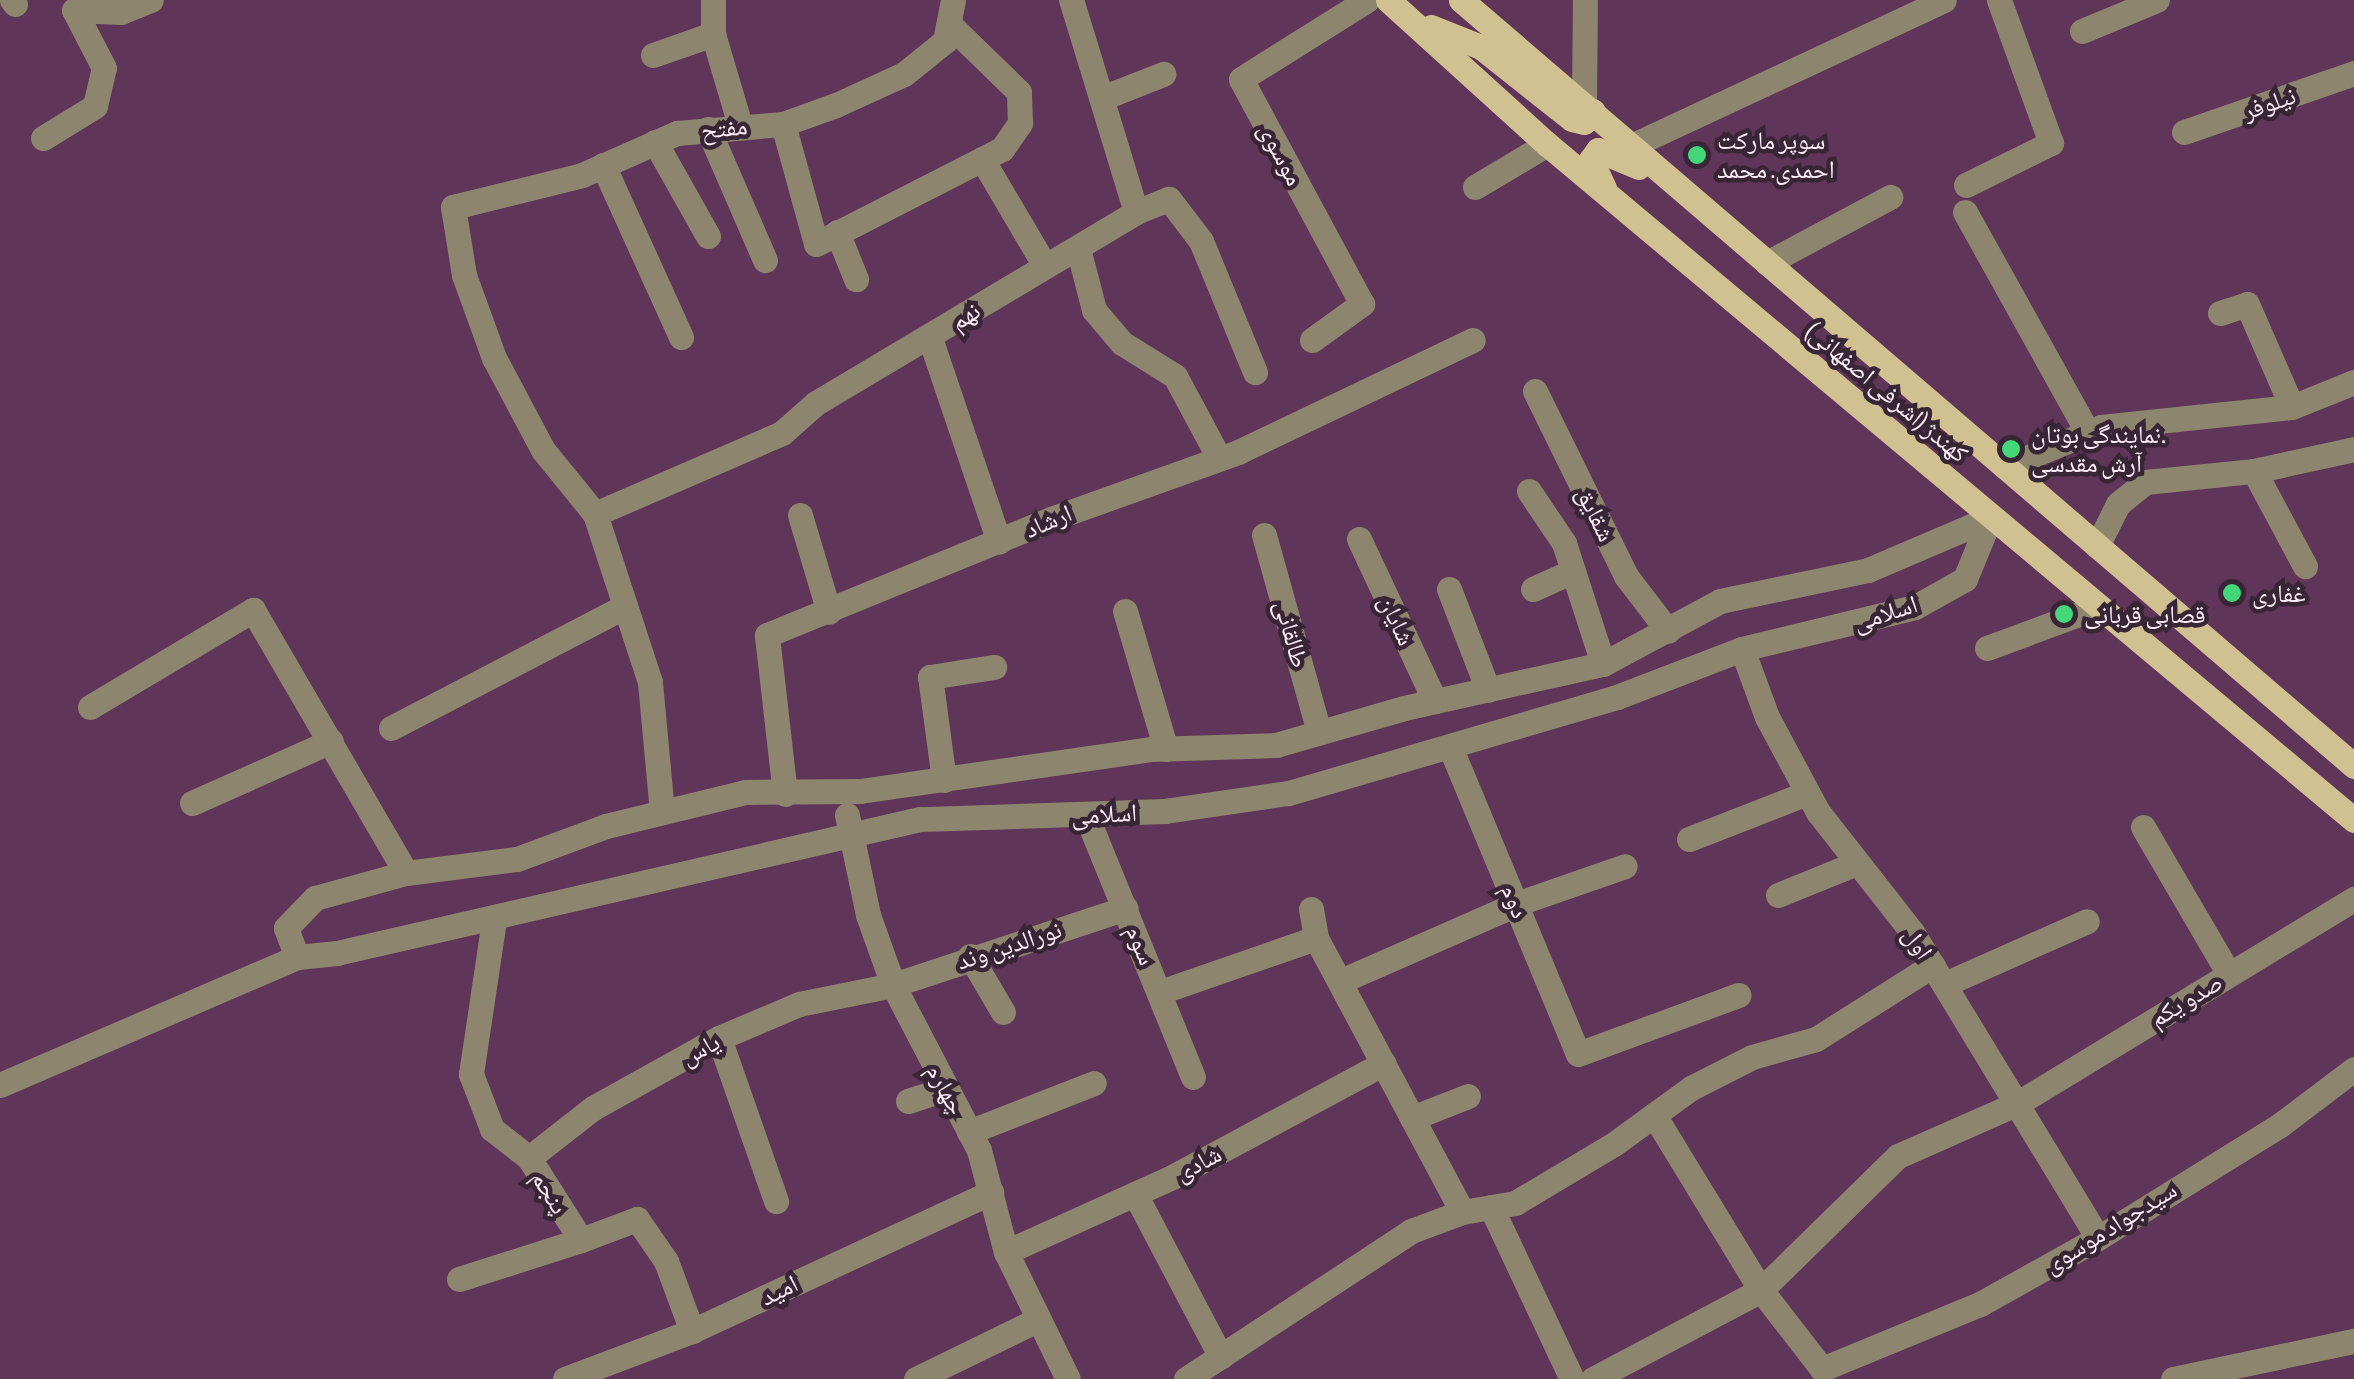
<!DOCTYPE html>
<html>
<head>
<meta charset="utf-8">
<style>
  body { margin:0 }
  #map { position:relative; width:2354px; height:1379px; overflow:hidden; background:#5f3559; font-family:"Asap Condensed","Noto Naskh Arabic",sans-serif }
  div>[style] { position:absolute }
  .minor>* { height:25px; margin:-12.5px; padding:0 12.5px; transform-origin:12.5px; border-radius:12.5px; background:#8d856d }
  .major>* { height:25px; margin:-12.5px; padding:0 12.5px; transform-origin:12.5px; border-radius:12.5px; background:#d2c190 }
  .dots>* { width:28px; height:28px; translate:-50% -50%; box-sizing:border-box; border:5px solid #382535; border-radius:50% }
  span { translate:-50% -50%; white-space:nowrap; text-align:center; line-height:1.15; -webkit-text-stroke:9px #382535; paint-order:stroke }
  .street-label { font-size:25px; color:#fcecf9 }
  .poi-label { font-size:25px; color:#fcecf9 }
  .left { translate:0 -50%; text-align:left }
</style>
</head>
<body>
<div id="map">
  <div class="minor">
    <div style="left:12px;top:0;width:5px;rotate:53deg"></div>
    <div style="left:713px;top:0;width:34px;rotate:90deg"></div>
    <div style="left:713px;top:34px;width:95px;rotate:73.5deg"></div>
    <div style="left:2082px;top:31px;width:81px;rotate:-22.5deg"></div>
    <div style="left:653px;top:55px;width:64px;rotate:-19.3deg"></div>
    <div style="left:1102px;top:98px;width:66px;rotate:-21.5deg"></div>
    <div style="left:1584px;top:105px;width:105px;rotate:-89.5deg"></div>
    <div style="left:783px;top:124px;width:124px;rotate:74.6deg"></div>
    <div style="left:816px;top:244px;width:209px;rotate:-27.1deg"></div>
    <div style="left:1002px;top:149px;width:32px;rotate:-55deg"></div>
    <div style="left:1020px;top:123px;width:31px;rotate:-92deg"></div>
    <div style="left:1019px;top:92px;width:98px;rotate:-135.8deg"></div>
    <div style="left:708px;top:129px;width:143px;rotate:66.5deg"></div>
    <div style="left:2184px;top:132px;width:180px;rotate:-19.1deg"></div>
    <div style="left:43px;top:138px;width:61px;rotate:-31.6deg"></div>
    <div style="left:95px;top:106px;width:39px;rotate:-77deg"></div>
    <div style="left:104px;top:68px;width:65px;rotate:-117.3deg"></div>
    <div style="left:74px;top:10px;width:47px;rotate:2.4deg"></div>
    <div style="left:121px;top:12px;width:32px;rotate:-22deg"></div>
    <div style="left:655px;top:142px;width:108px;rotate:60.6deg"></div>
    <div style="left:1631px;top:146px;width:345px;rotate:-25deg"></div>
    <div style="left:982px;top:159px;width:124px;rotate:59.5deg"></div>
    <div style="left:603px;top:165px;width:189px;rotate:65.6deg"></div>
    <div style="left:1966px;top:185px;width:95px;rotate:-26.3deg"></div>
    <div style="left:2051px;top:143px;width:152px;rotate:-110deg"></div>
    <div style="left:1475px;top:187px;width:84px;rotate:-30.8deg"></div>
    <div style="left:1136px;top:212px;width:35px;rotate:-22deg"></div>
    <div style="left:1169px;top:199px;width:53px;rotate:52.7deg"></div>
    <div style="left:1201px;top:241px;width:142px;rotate:67.6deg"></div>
    <div style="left:1965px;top:212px;width:251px;rotate:60.9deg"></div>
    <div style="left:837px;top:232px;width:51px;rotate:68deg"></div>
    <div style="left:1078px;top:248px;width:64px;rotate:75.5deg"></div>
    <div style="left:1094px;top:310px;width:43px;rotate:49.7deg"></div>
    <div style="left:1122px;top:343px;width:62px;rotate:31.9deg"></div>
    <div style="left:1175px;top:376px;width:93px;rotate:61.8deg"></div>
    <div style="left:1767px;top:263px;width:140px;rotate:-28.2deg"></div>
    <div style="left:2220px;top:313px;width:28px;rotate:-18deg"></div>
    <div style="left:2247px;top:304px;width:112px;rotate:66.4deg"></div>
    <div style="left:930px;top:338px;width:215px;rotate:71.3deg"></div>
    <div style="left:1312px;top:340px;width:62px;rotate:-35.8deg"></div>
    <div style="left:1362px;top:304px;width:255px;rotate:-118.3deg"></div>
    <div style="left:1241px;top:79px;width:149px;rotate:-32.1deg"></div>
    <div style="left:1535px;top:391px;width:206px;rotate:63.8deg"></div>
    <div style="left:1626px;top:576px;width:69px;rotate:52.6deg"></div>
    <div style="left:2005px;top:467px;width:104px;rotate:-22.6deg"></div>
    <div style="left:2101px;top:427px;width:192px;rotate:-6deg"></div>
    <div style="left:2292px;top:407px;width:67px;rotate:-22deg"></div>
    <div style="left:2254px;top:471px;width:108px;rotate:61.8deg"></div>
    <div style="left:1529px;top:491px;width:63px;rotate:56.1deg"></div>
    <div style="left:1564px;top:543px;width:127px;rotate:72.1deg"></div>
    <div style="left:595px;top:514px;width:204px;rotate:-23.4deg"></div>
    <div style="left:782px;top:433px;width:45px;rotate:-41.4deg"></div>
    <div style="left:816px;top:403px;width:373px;rotate:-30.8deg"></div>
    <div style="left:1136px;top:212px;width:222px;rotate:-107deg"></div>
    <div style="left:800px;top:515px;width:101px;rotate:73.4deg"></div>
    <div style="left:1990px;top:518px;width:66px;rotate:112.3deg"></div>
    <div style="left:1965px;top:579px;width:57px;rotate:150.8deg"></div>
    <div style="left:1915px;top:607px;width:178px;rotate:166.4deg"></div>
    <div style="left:1742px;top:649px;width:134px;rotate:159deg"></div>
    <div style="left:1617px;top:697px;width:343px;rotate:163.7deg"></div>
    <div style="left:1288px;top:793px;width:124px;rotate:171.7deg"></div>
    <div style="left:1165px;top:811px;width:245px;rotate:178.1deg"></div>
    <div style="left:920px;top:819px;width:598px;rotate:167.06deg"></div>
    <div style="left:337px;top:953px;width:40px;rotate:174.3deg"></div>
    <div style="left:297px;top:957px;width:31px;rotate:-111deg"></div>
    <div style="left:286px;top:928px;width:42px;rotate:-46deg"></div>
    <div style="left:315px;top:898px;width:94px;rotate:-15.4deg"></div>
    <div style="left:406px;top:873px;width:112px;rotate:-7.2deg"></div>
    <div style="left:517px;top:859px;width:95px;rotate:-20.3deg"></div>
    <div style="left:606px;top:826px;width:143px;rotate:-13.7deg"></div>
    <div style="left:745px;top:792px;width:115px;rotate:-0.5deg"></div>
    <div style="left:860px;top:791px;width:295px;rotate:-8.2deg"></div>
    <div style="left:1152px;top:749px;width:124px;rotate:-1.8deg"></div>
    <div style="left:1276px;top:745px;width:133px;rotate:-16.1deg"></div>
    <div style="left:1404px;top:708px;width:204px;rotate:-12.5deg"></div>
    <div style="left:1603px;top:664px;width:133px;rotate:-28.3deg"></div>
    <div style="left:1720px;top:601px;width:151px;rotate:-11.8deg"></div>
    <div style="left:1868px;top:570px;width:133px;rotate:-23.1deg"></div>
    <div style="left:1264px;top:535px;width:205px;rotate:74.4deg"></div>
    <div style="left:1359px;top:539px;width:179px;rotate:64.9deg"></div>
    <div style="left:2097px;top:546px;width:47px;rotate:-63.4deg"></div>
    <div style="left:2118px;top:504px;width:35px;rotate:-39deg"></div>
    <div style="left:2145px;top:482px;width:110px;rotate:-5.8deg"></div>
    <div style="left:2254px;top:471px;width:102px;rotate:-12.4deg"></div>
    <div style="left:1449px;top:589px;width:108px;rotate:68.9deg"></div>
    <div style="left:1533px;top:589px;width:44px;rotate:-24.2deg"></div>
    <div style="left:1125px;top:611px;width:144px;rotate:73.5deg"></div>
    <div style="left:1987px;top:648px;width:118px;rotate:-20.3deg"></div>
    <div style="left:1742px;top:649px;width:72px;rotate:69.8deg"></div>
    <div style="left:1767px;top:717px;width:108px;rotate:61.8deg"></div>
    <div style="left:1818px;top:812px;width:152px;rotate:51.9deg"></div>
    <div style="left:1912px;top:932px;width:358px;rotate:58.7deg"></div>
    <div style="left:90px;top:707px;width:190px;rotate:-30.8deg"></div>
    <div style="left:253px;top:610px;width:304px;rotate:59.8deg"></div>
    <div style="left:391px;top:728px;width:264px;rotate:-27.5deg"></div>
    <div style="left:1451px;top:749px;width:330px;rotate:67.4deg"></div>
    <div style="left:1578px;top:1054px;width:171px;rotate:-20.2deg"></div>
    <div style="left:944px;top:780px;width:104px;rotate:-97.7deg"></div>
    <div style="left:930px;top:677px;width:65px;rotate:-8.9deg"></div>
    <div style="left:785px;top:794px;width:160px;rotate:-96.5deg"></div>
    <div style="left:767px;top:635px;width:307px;rotate:-22.2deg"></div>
    <div style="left:1051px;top:519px;width:199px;rotate:-19.7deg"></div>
    <div style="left:1238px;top:452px;width:260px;rotate:-25.5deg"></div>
    <div style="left:192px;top:803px;width:152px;rotate:-24deg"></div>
    <div style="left:662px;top:812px;width:131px;rotate:-95.3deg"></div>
    <div style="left:650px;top:682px;width:177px;rotate:-108.1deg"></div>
    <div style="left:595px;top:514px;width:82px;rotate:-129.1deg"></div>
    <div style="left:543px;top:450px;width:104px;rotate:-118deg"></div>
    <div style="left:494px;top:358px;width:88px;rotate:-109.9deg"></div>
    <div style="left:464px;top:275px;width:69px;rotate:-99.2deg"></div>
    <div style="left:453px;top:207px;width:133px;rotate:-13.9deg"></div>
    <div style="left:582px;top:175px;width:104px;rotate:-23.9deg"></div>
    <div style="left:677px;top:133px;width:106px;rotate:-4.9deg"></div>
    <div style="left:783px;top:124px;width:56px;rotate:-19.7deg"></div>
    <div style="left:836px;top:105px;width:75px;rotate:-24.5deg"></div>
    <div style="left:904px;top:74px;width:53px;rotate:-38.8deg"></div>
    <div style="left:945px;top:41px;width:42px;rotate:-79deg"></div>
    <div style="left:847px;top:815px;width:102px;rotate:78.1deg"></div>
    <div style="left:868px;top:915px;width:74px;rotate:70.3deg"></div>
    <div style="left:893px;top:985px;width:186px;rotate:62.5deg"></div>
    <div style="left:979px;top:1150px;width:106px;rotate:75.2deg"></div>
    <div style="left:1006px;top:1252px;width:141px;rotate:64deg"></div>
    <div style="left:1086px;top:815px;width:283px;rotate:67.8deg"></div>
    <div style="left:2143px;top:827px;width:170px;rotate:59.7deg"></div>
    <div style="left:1689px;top:839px;width:127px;rotate:-21.3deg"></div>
    <div style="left:1778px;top:895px;width:85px;rotate:-22.1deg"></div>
    <div style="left:1311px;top:909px;width:29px;rotate:80deg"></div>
    <div style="left:1316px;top:938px;width:310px;rotate:61.9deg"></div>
    <div style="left:494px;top:920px;width:156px;rotate:98.5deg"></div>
    <div style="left:471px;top:1074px;width:59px;rotate:69.1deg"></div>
    <div style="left:492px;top:1129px;width:47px;rotate:38.1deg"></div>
    <div style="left:529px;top:1158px;width:97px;rotate:57.6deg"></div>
    <div style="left:581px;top:1240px;width:60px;rotate:-20.6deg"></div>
    <div style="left:637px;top:1219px;width:51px;rotate:55.4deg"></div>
    <div style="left:666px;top:1261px;width:75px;rotate:69.6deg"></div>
    <div style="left:970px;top:956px;width:65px;rotate:59.5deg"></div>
    <div style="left:1341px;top:981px;width:191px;rotate:-23.7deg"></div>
    <div style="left:1516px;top:904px;width:115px;rotate:-19.2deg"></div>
    <div style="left:1945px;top:984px;width:155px;rotate:-23.9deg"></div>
    <div style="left:1160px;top:992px;width:165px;rotate:-19.1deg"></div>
    <div style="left:719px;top:1038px;width:173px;rotate:70.7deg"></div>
    <div style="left:0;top:1085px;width:323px;rotate:-23.3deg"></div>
    <div style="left:908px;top:1101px;width:40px;rotate:-18deg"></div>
    <div style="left:1654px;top:1115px;width:205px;rotate:58.6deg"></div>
    <div style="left:1761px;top:1290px;width:100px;rotate:52.3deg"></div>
    <div style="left:1822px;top:1369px;width:171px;rotate:-22.4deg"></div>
    <div style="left:1980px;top:1304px;width:135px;rotate:-29.2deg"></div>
    <div style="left:2098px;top:1238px;width:214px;rotate:-31.8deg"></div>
    <div style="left:2280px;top:1125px;width:93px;rotate:-37.1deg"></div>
    <div style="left:1412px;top:1118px;width:60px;rotate:-21.4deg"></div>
    <div style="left:969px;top:1132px;width:134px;rotate:-21.4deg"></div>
    <div style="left:529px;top:1158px;width:81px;rotate:-38deg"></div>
    <div style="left:593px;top:1108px;width:144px;rotate:-29.1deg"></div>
    <div style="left:719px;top:1038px;width:87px;rotate:-23deg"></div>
    <div style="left:799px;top:1004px;width:96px;rotate:-11.4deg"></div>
    <div style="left:893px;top:985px;width:245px;rotate:-18.3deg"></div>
    <div style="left:1135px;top:1194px;width:184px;rotate:62.2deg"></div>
    <div style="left:1491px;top:1207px;width:190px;rotate:64.8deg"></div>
    <div style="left:1006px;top:1252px;width:184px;rotate:-24.3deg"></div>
    <div style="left:1174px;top:1176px;width:238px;rotate:-28.3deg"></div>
    <div style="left:459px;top:1279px;width:128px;rotate:-17.7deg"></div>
    <div style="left:565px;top:1379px;width:136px;rotate:-20.7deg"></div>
    <div style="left:692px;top:1331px;width:330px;rotate:-24.9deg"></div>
    <div style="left:916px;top:1379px;width:135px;rotate:-26deg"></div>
    <div style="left:1186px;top:1379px;width:269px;rotate:-33.3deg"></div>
    <div style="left:1411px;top:1231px;width:54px;rotate:-20.4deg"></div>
    <div style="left:1462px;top:1212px;width:54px;rotate:-9.6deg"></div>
    <div style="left:1515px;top:1203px;width:115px;rotate:-30.8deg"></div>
    <div style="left:1614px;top:1144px;width:95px;rotate:-36deg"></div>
    <div style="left:1691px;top:1088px;width:68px;rotate:-26.9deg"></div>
    <div style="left:1752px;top:1057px;width:66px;rotate:-15.7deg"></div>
    <div style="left:1816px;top:1039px;width:138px;rotate:-32.3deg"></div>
    <div style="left:1593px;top:1379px;width:190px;rotate:-27.9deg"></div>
    <div style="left:1761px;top:1290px;width:192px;rotate:-44.4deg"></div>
    <div style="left:1898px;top:1156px;width:131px;rotate:-23.8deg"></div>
    <div style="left:2018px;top:1103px;width:393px;rotate:-31.3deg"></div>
    <div style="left:2173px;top:1379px;width:185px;rotate:-11.9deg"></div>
  </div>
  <div class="major">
    <div style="left:1388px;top:0;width:215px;rotate:42.2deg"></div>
    <div style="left:1547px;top:144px;width:1053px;rotate:39.95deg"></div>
    <div style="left:1461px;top:0;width:1177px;rotate:40.62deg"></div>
    <div style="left:1431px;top:27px;width:54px;rotate:21.8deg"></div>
    <div style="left:1481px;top:47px;width:116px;rotate:38.4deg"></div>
    <div style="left:1572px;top:119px;width:12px;rotate:14deg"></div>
    <div style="left:1584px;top:122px;width:14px;rotate:-51deg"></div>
    <div style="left:1604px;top:188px;width:31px;rotate:-115deg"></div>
    <div style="left:1591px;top:160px;width:12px;rotate:-55deg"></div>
    <div style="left:1598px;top:150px;width:44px;rotate:22.5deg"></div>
  </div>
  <div class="dots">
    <div style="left:1697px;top:155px;background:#44d77a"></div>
    <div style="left:2011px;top:449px;background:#44d77a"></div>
    <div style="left:2232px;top:593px;background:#44d77a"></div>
    <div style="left:2064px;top:614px;background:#44d77a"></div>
  </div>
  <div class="street-label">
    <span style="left:2269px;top:103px;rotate:-19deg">نیلوفر</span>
    <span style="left:724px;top:128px;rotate:-6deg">مفتح</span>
    <span style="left:1281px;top:154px;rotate:62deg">موسوی</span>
    <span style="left:965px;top:316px;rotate:-34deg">نهم</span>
    <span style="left:1887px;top:392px;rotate:40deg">کهندژ (اشرفی اصفهانی)</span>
    <span style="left:1596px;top:514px;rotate:64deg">شقایق</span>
    <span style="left:1048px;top:521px;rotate:-23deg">ارشاد</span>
    <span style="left:1885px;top:613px;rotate:-18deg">اسلامی</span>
    <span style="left:1397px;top:620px;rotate:65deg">شایان</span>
    <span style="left:1292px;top:634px;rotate:75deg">طالقانی</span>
    <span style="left:1104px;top:814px;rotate:-3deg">اسلامی</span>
    <span style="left:1515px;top:901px;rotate:67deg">دوم</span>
    <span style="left:1918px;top:943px;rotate:56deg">اول</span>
    <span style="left:1009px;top:945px;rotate:-18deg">نورالدین وند</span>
    <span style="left:1141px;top:945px;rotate:67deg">سوم</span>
    <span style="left:2186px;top:1000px;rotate:-31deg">صدو یکم</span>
    <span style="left:700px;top:1049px;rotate:-28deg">یاس</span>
    <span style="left:946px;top:1089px;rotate:61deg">چهارم</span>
    <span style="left:1198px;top:1163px;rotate:-28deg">شادی</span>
    <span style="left:550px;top:1192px;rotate:58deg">پنجم</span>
    <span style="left:2110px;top:1227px;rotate:-32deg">سیدجواد موسوی</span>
    <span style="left:779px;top:1290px;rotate:-26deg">امید</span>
  </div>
  <div class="poi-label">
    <span class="left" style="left:1717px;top:155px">سوپر مارکت<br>احمدی. محمد</span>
    <span class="left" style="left:2031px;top:449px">نمایندگی بوتان.<br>آرش مقدسی</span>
    <span class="left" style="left:2252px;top:593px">غفاری</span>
    <span class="left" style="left:2084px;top:614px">قصابی قربانی</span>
  </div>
</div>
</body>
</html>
